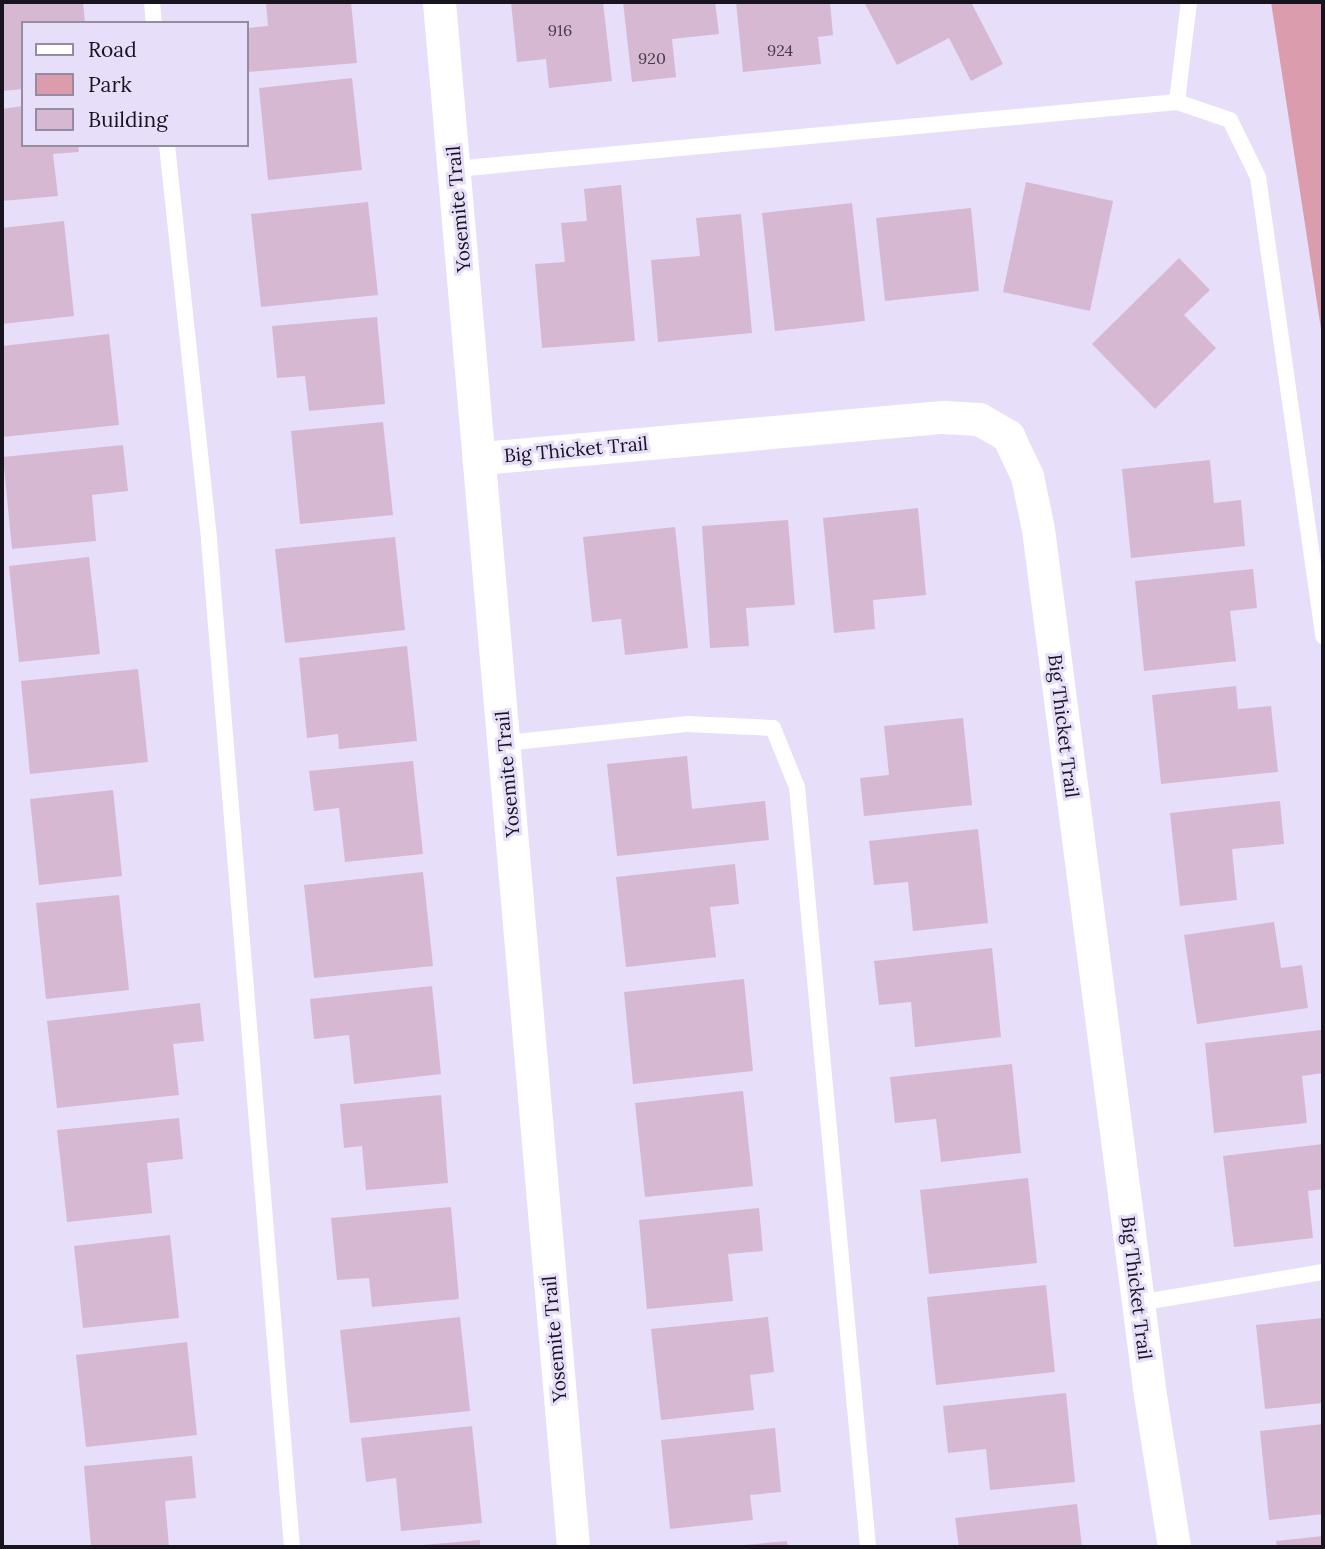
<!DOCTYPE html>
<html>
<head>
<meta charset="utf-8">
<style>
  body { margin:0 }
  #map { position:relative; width:1325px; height:1549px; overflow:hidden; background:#e7defa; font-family:Lora,serif }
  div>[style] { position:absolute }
  .green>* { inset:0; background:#db9dad }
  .building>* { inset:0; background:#d7b8d2 }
  .lane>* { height:16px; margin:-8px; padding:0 8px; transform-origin:8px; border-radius:8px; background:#fff }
  .street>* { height:33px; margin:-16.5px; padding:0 16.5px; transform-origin:16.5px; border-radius:16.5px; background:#fff }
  span { translate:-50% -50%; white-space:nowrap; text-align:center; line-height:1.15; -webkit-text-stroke:6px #e7defa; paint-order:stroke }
  .number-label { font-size:16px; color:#473c4c }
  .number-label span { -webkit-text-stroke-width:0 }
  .street-label { font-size:19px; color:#17131f }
  .frame { position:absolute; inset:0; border:4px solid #17131f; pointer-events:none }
  .legend { position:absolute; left:21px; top:21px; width:228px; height:126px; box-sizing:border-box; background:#e7defa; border:2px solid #948da2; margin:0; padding:9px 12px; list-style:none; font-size:21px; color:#17131f }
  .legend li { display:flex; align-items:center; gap:14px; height:35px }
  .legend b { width:35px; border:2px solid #948da2 }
</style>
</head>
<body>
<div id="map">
  <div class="green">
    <div style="clip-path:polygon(1271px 2px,1323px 2px,1323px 342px)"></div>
  </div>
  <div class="building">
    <div style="clip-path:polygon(2px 2px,83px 2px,85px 23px,23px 23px,23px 89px,2px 91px)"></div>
    <div style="clip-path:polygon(266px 2px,351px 2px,357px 63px,247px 72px,247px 28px,268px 26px)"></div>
    <div style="clip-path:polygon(511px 2px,603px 2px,612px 81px,549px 88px,546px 59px,517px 62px)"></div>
    <div style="clip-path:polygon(623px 2px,715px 2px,719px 34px,672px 39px,676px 77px,632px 82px)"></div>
    <div style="clip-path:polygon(736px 2px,830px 2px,833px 35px,818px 37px,821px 64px,743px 72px)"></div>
    <div style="clip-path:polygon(864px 2px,971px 2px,1003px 64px,971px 81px,949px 38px,897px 65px)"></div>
    <div style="clip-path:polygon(352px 78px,362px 170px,268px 180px,259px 88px)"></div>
    <div style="clip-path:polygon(23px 106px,23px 145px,78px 145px,79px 152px,53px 154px,58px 196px,2px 201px,2px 109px)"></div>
    <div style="clip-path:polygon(1026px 182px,1113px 201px,1090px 311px,1003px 292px)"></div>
    <div style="clip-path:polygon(621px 185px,635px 341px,542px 348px,535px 264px,565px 262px,561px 223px,587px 221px,584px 189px)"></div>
    <div style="clip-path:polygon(368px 202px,378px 295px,261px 307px,251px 214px)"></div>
    <div style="clip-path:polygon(852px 203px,865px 321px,775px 331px,762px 213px)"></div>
    <div style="clip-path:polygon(971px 208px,979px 291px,885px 301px,876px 218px)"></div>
    <div style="clip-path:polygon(741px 214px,752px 333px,658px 342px,651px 260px,700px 256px,696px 218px)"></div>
    <div style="clip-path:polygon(64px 221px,74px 316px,2px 324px,2px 228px)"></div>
    <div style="clip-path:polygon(1179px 258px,1210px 290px,1184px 315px,1216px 348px,1155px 409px,1092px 344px)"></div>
    <div style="clip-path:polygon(377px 317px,385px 404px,309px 411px,305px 376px,277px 378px,272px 326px)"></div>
    <div style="clip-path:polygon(109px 334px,119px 425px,2px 437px,2px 346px)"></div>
    <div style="clip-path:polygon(383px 422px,393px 515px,300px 524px,291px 431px)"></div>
    <div style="clip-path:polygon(123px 445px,128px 491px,92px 495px,96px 541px,12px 549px,3px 457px)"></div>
    <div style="clip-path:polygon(1210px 460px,1214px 503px,1241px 500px,1245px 546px,1131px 558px,1122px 469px)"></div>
    <div style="clip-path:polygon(918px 508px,926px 595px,873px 600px,875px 629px,834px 633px,823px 518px)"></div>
    <div style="clip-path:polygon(788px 520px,795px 605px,746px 608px,749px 646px,710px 648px,702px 526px)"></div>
    <div style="clip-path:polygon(675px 527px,688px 648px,625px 655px,621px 619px,592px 622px,583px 537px)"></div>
    <div style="clip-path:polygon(395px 537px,405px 630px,285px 643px,275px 549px)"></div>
    <div style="clip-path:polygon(89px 557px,100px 654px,19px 662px,9px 566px)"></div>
    <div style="clip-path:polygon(1253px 569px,1257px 608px,1230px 611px,1236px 661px,1144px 671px,1135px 581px)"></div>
    <div style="clip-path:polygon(407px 646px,417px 741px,339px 749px,338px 734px,307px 738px,299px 658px)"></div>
    <div style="clip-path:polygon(138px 669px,148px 762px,30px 774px,21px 681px)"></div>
    <div style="clip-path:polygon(1236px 686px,1238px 709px,1271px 706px,1278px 772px,1161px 784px,1152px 695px)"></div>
    <div style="clip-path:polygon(963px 718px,972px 805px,864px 816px,860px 778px,889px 775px,884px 726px)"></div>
    <div style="clip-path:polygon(687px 756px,692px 809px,765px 801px,769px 840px,617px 856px,607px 764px)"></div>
    <div style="clip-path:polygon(413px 761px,423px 854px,345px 862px,339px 808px,314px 811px,309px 771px)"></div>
    <div style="clip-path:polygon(113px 790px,122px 876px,39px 885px,30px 799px)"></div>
    <div style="clip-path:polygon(1280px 801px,1284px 844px,1232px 849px,1237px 900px,1180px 906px,1170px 813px)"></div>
    <div style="clip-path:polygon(978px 829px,988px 923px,913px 931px,908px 882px,874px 885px,869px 841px)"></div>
    <div style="clip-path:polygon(735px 864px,739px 904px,710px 907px,716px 957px,626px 967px,616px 877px)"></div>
    <div style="clip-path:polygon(423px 872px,433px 966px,314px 978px,304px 885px)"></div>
    <div style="clip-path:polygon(119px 895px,129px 990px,46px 999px,36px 903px)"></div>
    <div style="clip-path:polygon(1274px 922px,1281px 968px,1302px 965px,1308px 1008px,1197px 1024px,1184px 935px)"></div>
    <div style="clip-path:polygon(992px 948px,1001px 1037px,915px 1047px,911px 1002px,879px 1005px,874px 961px)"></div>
    <div style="clip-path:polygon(744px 979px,753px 1071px,633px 1084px,624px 992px)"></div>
    <div style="clip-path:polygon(432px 986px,441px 1074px,354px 1084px,349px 1035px,314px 1039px,310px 999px)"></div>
    <div style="clip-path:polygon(200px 1003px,204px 1041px,173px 1044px,179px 1095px,57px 1108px,47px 1021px)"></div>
    <div style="clip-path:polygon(1321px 1030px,1323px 1073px,1302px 1076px,1307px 1123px,1214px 1133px,1205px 1043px)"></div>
    <div style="clip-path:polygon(1012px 1064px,1021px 1153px,941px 1162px,936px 1119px,895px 1123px,890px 1077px)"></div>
    <div style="clip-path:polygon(743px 1091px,753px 1186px,645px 1197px,635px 1103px)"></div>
    <div style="clip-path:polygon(441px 1095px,448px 1183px,366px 1190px,362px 1146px,344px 1148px,340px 1104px)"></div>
    <div style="clip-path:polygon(179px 1118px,183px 1159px,147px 1163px,152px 1213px,67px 1222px,57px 1130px)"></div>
    <div style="clip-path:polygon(1323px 1144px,1323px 1189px,1308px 1191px,1313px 1238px,1234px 1247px,1223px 1156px)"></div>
    <div style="clip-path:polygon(1028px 1178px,1037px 1263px,929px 1274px,920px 1190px)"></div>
    <div style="clip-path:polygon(451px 1207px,459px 1299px,372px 1307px,369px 1278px,337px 1280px,331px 1218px)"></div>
    <div style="clip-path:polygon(759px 1208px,763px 1251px,728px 1254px,733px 1301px,647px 1309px,639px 1220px)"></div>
    <div style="clip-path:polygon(170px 1235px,179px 1318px,83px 1328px,74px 1246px)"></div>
    <div style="clip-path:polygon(1046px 1285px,1055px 1372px,936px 1385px,927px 1297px)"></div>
    <div style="clip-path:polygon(460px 1317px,470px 1411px,350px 1423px,340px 1330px)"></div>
    <div style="clip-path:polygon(768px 1317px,774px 1372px,750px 1375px,754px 1410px,661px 1420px,651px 1329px)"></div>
    <div style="clip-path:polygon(1323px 1318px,1323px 1403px,1265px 1409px,1256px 1325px)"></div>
    <div style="clip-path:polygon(187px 1342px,197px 1435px,86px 1447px,76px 1355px)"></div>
    <div style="clip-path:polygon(1066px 1393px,1075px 1482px,990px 1490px,986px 1449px,948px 1453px,943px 1406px)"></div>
    <div style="clip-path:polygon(1323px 1424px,1323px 1514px,1269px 1520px,1260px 1431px)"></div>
    <div style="clip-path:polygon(472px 1426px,482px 1523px,401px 1531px,396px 1478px,366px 1482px,361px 1438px)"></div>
    <div style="clip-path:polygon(775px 1428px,781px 1492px,750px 1495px,753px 1520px,670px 1529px,661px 1440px)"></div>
    <div style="clip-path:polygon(192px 1456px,196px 1498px,165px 1501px,169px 1547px,91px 1547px,84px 1466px)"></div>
    <div style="clip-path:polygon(1077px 1504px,1082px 1547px,959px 1547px,955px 1518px)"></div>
    <div style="clip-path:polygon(1323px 1536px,1323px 1547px,1277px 1547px,1276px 1541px)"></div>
    <div style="clip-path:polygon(480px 1540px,480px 1547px,423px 1547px,423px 1545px)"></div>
    <div style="clip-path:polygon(787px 1541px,788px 1547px,744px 1547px,744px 1545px)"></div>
  </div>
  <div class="lane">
    <div style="left:152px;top:2px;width:21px;rotate:85deg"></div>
    <div style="left:1177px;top:102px;width:101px;rotate:-83.2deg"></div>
    <div style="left:167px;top:145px;width:397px;rotate:83.9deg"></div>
    <div style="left:209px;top:540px;width:1010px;rotate:85.29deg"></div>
    <div style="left:455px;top:169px;width:725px;rotate:-5.3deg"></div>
    <div style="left:1177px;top:102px;width:56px;rotate:18.8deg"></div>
    <div style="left:1230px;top:120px;width:64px;rotate:63.8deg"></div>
    <div style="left:1258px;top:177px;width:464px;rotate:81.9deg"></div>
    <div style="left:506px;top:743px;width:183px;rotate:-6deg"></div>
    <div style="left:688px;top:724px;width:85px;rotate:2.7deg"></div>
    <div style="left:773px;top:728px;width:64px;rotate:67.9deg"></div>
    <div style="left:797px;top:787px;width:763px;rotate:84.66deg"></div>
    <div style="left:1138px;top:1303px;width:188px;rotate:-9.5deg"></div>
  </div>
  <div class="street">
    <div style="left:439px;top:2px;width:1551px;rotate:85.04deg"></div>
    <div style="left:482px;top:458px;width:462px;rotate:-5.1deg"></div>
    <div style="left:942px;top:417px;width:37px;rotate:3deg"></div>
    <div style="left:979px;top:419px;width:34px;rotate:30deg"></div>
    <div style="left:1008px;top:436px;width:44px;rotate:64.6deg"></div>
    <div style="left:1027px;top:476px;width:54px;rotate:78.3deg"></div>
    <div style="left:1038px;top:529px;width:873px;rotate:82.63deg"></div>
    <div style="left:1150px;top:1395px;width:154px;rotate:81deg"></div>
  </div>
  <div class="number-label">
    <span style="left:560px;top:30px">916</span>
    <span style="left:780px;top:50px">924</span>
    <span style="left:652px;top:58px">920</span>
  </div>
  <div class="street-label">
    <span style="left:459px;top:209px;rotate:-95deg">Yosemite Trail</span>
    <span style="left:576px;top:450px;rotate:-5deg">Big Thicket Trail</span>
    <span style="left:1063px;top:726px;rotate:83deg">Big Thicket Trail</span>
    <span style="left:508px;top:774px;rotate:-95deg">Yosemite Trail</span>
    <span style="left:1136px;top:1288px;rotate:83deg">Big Thicket Trail</span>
    <span style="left:555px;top:1339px;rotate:-95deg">Yosemite Trail</span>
  </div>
  <div class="frame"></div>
  <ul class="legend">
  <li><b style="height:9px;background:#fff"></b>Road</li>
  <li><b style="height:19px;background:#db9dad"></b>Park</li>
  <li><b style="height:19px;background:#d7b8d2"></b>Building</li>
  </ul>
</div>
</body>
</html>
